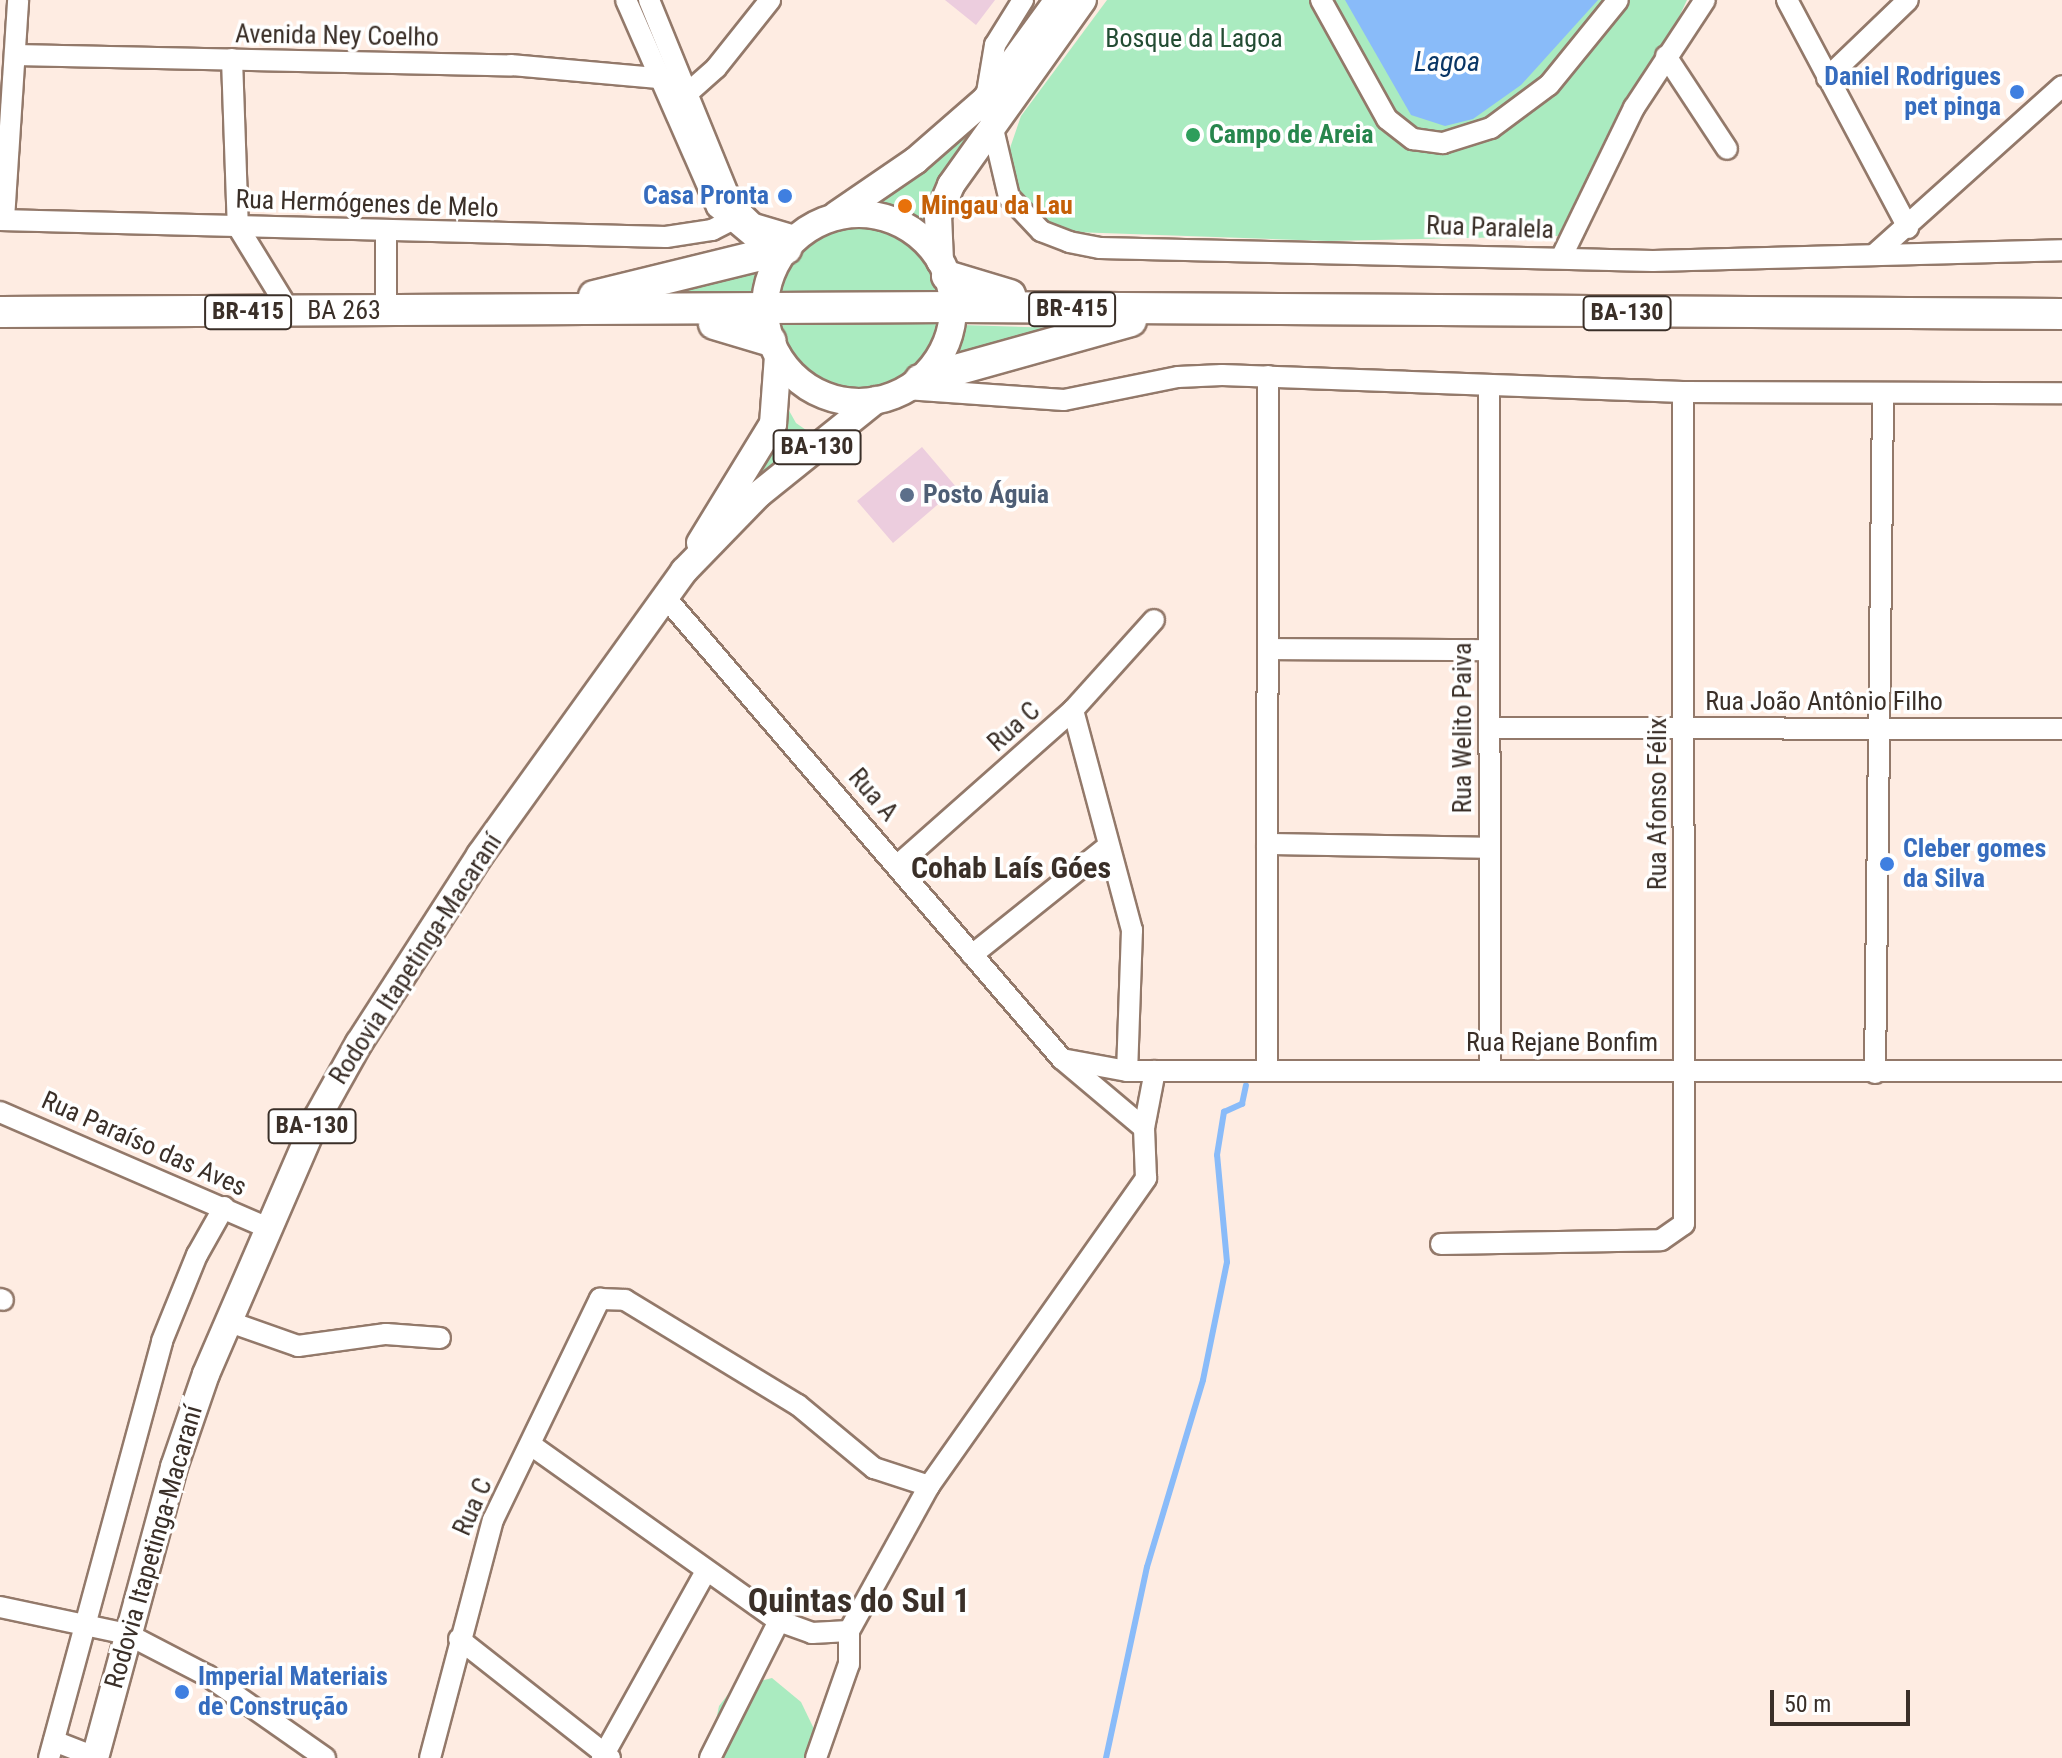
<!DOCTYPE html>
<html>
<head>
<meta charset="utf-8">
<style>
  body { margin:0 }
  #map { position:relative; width:2062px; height:1758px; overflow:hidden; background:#feece2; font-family:"Roboto Condensed",sans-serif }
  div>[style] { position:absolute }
  .green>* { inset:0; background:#aaebc0 }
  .water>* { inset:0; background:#89bbf9 }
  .stream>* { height:6px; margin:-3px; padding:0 3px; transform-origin:3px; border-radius:3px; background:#89bbf9 }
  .building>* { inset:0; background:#eccdde }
  .roads { filter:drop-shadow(2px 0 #93796a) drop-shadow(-2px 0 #93796a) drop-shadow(0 2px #93796a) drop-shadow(0 -2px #93796a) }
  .minor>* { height:20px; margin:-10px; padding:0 10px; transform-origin:10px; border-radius:10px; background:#fff }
  .major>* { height:26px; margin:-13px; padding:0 13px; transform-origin:13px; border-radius:13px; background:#fff }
  .major>.ring { margin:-13px; padding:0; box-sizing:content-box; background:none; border:26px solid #fff; border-radius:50% }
  .highway>* { height:30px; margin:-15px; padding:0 15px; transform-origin:15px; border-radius:15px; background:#fff }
  .dots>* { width:22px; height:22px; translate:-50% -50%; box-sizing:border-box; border:4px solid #fff; border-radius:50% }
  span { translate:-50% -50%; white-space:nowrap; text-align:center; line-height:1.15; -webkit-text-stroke:7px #fff; paint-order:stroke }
  .shield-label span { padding:2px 6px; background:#fff; border:2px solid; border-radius:6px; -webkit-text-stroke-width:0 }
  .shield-label { font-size:24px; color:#3a2f28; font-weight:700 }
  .street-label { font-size:26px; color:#3a2f28 }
  .park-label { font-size:26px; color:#234c33 }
  .shop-label { font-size:26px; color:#366cbe; font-weight:700 }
  .right { translate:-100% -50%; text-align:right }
  .left { translate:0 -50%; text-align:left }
  .leisure-label { font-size:26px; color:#27864d; font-weight:700 }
  .food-label { font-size:26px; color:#c56008; font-weight:700 }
  .service-label { font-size:26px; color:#4e5e75; font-weight:700 }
  .water-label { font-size:28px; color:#093666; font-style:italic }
  .quarter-label { font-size:30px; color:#3a2f28; font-weight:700 }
  .district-label { font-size:34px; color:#3a2f28; font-weight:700 }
  .scale { position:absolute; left:1770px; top:1690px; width:140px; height:36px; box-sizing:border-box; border:4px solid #3a2f28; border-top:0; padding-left:10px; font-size:24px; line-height:28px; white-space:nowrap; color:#3a2f28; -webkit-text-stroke:6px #fff; paint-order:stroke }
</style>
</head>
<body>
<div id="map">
  <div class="green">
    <div style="clip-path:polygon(1107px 0,1687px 0,1580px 227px,1558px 236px,1328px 241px,1074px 232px,1052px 224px,1017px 195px,1010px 148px,1021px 116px)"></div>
    <div style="clip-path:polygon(976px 119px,984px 125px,933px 243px,888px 214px,860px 209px)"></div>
    <div style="clip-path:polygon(853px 227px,884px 230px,911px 245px,932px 268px,939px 295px,774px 297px,793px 256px,821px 234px)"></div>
    <div style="clip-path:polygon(765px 264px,752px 295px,638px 298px)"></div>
    <div style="clip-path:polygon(773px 323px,943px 323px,934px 349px,913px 371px,876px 391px,857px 391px,804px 373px,785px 353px)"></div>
    <div style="clip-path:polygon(962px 325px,1059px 328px,944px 360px)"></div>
    <div style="clip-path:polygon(787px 407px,796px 423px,819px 439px,726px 504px)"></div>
    <div style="clip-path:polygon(772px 1678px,801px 1702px,828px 1758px,708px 1758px,719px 1706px,733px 1688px)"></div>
  </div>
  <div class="water">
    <div style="clip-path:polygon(1345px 0,1598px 0,1521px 85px,1473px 119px,1445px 126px,1411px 115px)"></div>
  </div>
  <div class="stream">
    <div style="left:1106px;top:1758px;width:195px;rotate:-77.9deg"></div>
    <div style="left:1147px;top:1567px;width:195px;rotate:-73.3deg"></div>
    <div style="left:1203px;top:1380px;width:120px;rotate:-78.5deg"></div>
    <div style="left:1227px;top:1262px;width:107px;rotate:-95.3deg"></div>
    <div style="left:1217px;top:1155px;width:44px;rotate:-80.8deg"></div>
    <div style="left:1224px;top:1112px;width:20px;rotate:-24deg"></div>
    <div style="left:1242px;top:1104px;width:19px;rotate:-78deg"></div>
  </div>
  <div class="building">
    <div style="clip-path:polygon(945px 0,995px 0,976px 25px)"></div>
    <div style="clip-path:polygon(922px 447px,957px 488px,893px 543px,857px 501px)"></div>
  </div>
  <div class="roads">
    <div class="minor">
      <div style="left:626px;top:0;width:226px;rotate:66.3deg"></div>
      <div style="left:717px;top:207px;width:50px;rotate:40.1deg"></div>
      <div style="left:755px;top:239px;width:32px;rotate:13deg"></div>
      <div style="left:649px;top:0;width:219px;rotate:67.8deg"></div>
      <div style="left:732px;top:203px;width:30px;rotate:44deg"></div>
      <div style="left:754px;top:224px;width:46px;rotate:16.5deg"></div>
      <div style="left:1023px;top:0;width:53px;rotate:121.9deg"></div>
      <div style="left:995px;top:45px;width:55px;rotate:99.5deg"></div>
      <div style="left:986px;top:99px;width:101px;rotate:76.8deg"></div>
      <div style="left:1009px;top:197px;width:47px;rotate:46.7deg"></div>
      <div style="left:1041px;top:231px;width:30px;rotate:21deg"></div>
      <div style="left:1069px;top:242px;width:32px;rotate:11deg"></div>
      <div style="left:1100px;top:248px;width:553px;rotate:1.35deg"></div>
      <div style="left:1653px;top:261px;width:409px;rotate:-1.5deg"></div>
      <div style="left:1321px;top:0;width:136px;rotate:61deg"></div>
      <div style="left:1387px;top:119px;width:33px;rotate:38deg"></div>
      <div style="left:1413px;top:139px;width:30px;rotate:8deg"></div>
      <div style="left:1443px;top:143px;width:50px;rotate:-17.4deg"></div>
      <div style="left:1491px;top:128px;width:72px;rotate:-36.6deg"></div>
      <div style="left:1549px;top:85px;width:109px;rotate:-50.9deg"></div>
      <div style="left:1787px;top:0;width:258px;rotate:62deg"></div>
      <div style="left:15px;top:55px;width:496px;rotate:1.2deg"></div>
      <div style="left:511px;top:65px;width:148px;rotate:5.1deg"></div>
      <div style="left:1666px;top:56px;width:111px;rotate:56.7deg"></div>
      <div style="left:232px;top:59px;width:168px;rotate:88deg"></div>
      <div style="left:238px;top:227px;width:100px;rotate:58.5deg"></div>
      <div style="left:1827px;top:78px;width:112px;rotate:-43.9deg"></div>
      <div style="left:680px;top:100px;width:48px;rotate:-41.6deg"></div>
      <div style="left:716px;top:68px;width:87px;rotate:-51.5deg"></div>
      <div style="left:4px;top:219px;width:219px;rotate:-86.3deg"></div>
      <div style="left:0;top:220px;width:666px;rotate:1.46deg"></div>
      <div style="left:666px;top:237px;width:47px;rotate:-8.7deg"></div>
      <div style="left:712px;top:230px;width:34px;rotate:-27deg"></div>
      <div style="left:386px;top:231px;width:80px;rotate:90deg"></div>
      <div style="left:1875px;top:254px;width:251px;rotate:-41.9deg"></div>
      <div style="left:1562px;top:256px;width:165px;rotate:-64.1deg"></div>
      <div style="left:1634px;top:108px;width:129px;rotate:-56.7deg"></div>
      <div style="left:1489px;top:387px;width:683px;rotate:89.92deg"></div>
      <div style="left:906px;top:389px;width:158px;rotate:4deg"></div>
      <div style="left:1064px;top:400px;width:116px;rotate:-11.4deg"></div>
      <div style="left:1178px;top:377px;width:44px;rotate:-2.6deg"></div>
      <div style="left:1222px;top:375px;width:461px;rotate:2.1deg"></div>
      <div style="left:1683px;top:392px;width:379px;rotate:0.2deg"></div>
      <div style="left:665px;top:597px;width:609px;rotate:49.33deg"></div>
      <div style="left:1062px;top:1059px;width:107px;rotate:40.1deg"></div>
      <div style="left:1268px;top:649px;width:221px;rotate:0.3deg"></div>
      <div style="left:1073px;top:710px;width:228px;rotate:75deg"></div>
      <div style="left:1132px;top:930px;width:141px;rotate:92deg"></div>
      <div style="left:1489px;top:728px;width:573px;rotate:0.1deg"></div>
      <div style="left:1267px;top:844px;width:222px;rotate:1deg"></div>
      <div style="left:899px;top:864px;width:232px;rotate:-41.5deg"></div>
      <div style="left:1073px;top:710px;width:121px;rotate:-48deg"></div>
      <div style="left:972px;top:955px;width:174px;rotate:-38.7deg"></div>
      <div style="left:1062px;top:1059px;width:66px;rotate:10.5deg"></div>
      <div style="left:1127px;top:1071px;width:935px"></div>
      <div style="left:1267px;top:1068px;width:692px;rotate:-89.92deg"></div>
      <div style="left:1875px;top:1073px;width:679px;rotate:-89.32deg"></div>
      <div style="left:0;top:1112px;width:290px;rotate:23.4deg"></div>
      <div style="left:1441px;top:1244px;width:220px;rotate:-1deg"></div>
      <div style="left:1661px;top:1240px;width:28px;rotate:-35deg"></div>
      <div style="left:1684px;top:1224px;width:832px;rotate:-90.07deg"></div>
      <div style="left:0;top:1299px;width:3px;rotate:18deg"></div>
      <div style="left:227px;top:1321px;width:75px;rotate:19.4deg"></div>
      <div style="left:298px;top:1346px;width:89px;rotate:-7.8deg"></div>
      <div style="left:386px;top:1334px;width:54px;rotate:4.2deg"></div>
      <div style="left:531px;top:1445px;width:304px;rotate:35.4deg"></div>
      <div style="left:779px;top:1621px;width:35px;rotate:20deg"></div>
      <div style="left:812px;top:1633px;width:37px;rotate:-3deg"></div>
      <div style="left:0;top:1607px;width:130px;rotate:12deg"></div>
      <div style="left:127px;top:1634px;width:91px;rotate:27.4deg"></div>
      <div style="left:208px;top:1676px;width:143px;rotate:35deg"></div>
      <div style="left:459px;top:1639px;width:192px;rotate:38.2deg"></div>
      <div style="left:54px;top:1741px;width:44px;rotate:21.3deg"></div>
      <div style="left:49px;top:1758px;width:432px;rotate:-74.8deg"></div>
      <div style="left:162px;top:1341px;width:93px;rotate:-67.9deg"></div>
      <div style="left:197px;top:1255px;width:55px;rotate:-60.6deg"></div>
      <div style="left:430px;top:1758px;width:246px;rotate:-75.2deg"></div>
      <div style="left:493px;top:1520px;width:246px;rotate:-64.2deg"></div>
      <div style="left:600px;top:1299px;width:25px;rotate:2deg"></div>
      <div style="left:625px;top:1300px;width:202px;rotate:31.3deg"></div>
      <div style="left:798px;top:1405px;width:99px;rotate:39.7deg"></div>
      <div style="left:874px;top:1468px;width:58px;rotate:18.1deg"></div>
      <div style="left:602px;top:1758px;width:212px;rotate:-60.9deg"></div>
      <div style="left:710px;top:1758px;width:153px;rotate:-63.3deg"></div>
      <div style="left:816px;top:1758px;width:100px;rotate:-70.7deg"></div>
      <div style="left:849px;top:1664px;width:33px;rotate:-90deg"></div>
      <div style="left:849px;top:1631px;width:166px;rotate:-61.1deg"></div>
      <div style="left:929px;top:1486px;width:377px;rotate:-54.8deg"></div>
      <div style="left:1146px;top:1178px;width:50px;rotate:-92.3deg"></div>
      <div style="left:1144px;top:1128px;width:58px;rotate:-79.1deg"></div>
    </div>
    <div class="major">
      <div class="ring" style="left:765px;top:214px;width:162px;height:162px"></div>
      <div style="left:836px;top:215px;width:96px;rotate:-34.4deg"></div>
      <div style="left:915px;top:161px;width:94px;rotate:-41.1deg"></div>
      <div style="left:986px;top:99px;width:122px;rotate:-54deg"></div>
      <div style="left:940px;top:261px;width:45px;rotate:-92.5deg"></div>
      <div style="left:938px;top:216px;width:34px;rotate:-67deg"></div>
      <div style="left:951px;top:185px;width:227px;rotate:-54.5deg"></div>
      <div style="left:700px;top:543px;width:140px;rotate:-58.5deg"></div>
      <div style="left:773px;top:424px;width:68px;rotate:-85.8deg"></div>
      <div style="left:95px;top:1758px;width:302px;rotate:-74.8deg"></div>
      <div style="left:174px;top:1467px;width:98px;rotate:-71deg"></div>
      <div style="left:206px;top:1374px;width:279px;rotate:-66.6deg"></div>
      <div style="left:317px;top:1118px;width:86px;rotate:-60.8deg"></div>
      <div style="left:359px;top:1043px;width:224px;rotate:-57.2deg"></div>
      <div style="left:480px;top:855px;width:350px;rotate:-54.3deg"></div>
      <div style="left:684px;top:571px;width:107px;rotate:-45.8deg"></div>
      <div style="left:759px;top:494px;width:150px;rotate:-38.8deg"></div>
    </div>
    <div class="highway">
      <div style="left:947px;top:276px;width:66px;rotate:16.8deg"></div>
      <div style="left:594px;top:296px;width:198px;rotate:-13.8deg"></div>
      <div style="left:0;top:312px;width:953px;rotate:-0.3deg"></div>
      <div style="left:953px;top:307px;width:1109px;rotate:0.36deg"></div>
      <div style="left:714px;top:324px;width:59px;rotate:16.6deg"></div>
      <div style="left:920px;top:380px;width:219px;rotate:-15.6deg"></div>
    </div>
  </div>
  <div class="dots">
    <div style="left:2017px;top:92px;background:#3f7fe0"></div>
    <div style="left:1193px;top:135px;background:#2e9e5b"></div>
    <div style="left:785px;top:196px;background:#3f7fe0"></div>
    <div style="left:905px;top:206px;background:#e8710a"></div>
    <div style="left:907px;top:495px;background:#5c6f8a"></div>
    <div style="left:1887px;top:864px;background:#3f7fe0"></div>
    <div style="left:182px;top:1692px;background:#3f7fe0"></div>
  </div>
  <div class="shield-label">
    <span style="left:1072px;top:309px">BR-415</span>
    <span style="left:248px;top:312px">BR-415</span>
    <span style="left:1627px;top:313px">BA-130</span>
    <span style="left:817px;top:447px">BA-130</span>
    <span style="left:312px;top:1126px">BA-130</span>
  </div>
  <div class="street-label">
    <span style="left:337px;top:36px;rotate:1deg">Avenida Ney Coelho</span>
    <span style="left:367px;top:204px;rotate:2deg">Rua Hermógenes de Melo</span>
    <span style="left:1490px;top:228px;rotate:2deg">Rua Paralela</span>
    <span style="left:344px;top:311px">BA 263</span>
    <span style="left:1824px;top:702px">Rua João Antônio Filho</span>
    <span style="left:1014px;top:727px;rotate:-42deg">Rua C</span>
    <span style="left:1463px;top:728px;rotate:-90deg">Rua Welito Paiva</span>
    <span style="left:873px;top:795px;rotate:49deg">Rua A</span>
    <span style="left:1658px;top:804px;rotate:-90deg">Rua Afonso Félix</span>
    <span style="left:416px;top:959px;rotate:-57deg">Rodovia Itapetinga-Macaraní</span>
    <span style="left:1562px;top:1043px">Rua Rejane Bonfim</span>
    <span style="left:144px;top:1144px;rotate:24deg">Rua Paraíso das Aves</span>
    <span style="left:473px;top:1507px;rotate:-66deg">Rua C</span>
    <span style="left:154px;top:1547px;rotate:-74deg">Rodovia Itapetinga-Macaraní</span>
  </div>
  <div class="park-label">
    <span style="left:1194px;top:39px">Bosque da Lagoa</span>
  </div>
  <div class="shop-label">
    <span class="right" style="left:2001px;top:92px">Daniel Rodrigues<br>pet pinga</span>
    <span class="right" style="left:769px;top:196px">Casa Pronta</span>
    <span class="left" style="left:1903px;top:864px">Cleber gomes<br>da Silva</span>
    <span class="left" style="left:198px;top:1692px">Imperial Materiais<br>de Construção</span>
  </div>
  <div class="leisure-label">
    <span class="left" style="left:1209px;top:135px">Campo de Areia</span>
  </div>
  <div class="food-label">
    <span class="left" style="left:921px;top:206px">Mingau da Lau</span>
  </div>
  <div class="service-label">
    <span class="left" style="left:923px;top:495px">Posto Águia</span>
  </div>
  <div class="water-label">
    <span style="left:1447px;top:62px">Lagoa</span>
  </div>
  <div class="quarter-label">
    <span style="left:1011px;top:868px">Cohab Laís Góes</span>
  </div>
  <div class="district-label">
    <span style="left:859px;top:1601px">Quintas do Sul 1</span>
  </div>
  <div class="scale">50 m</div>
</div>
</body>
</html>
